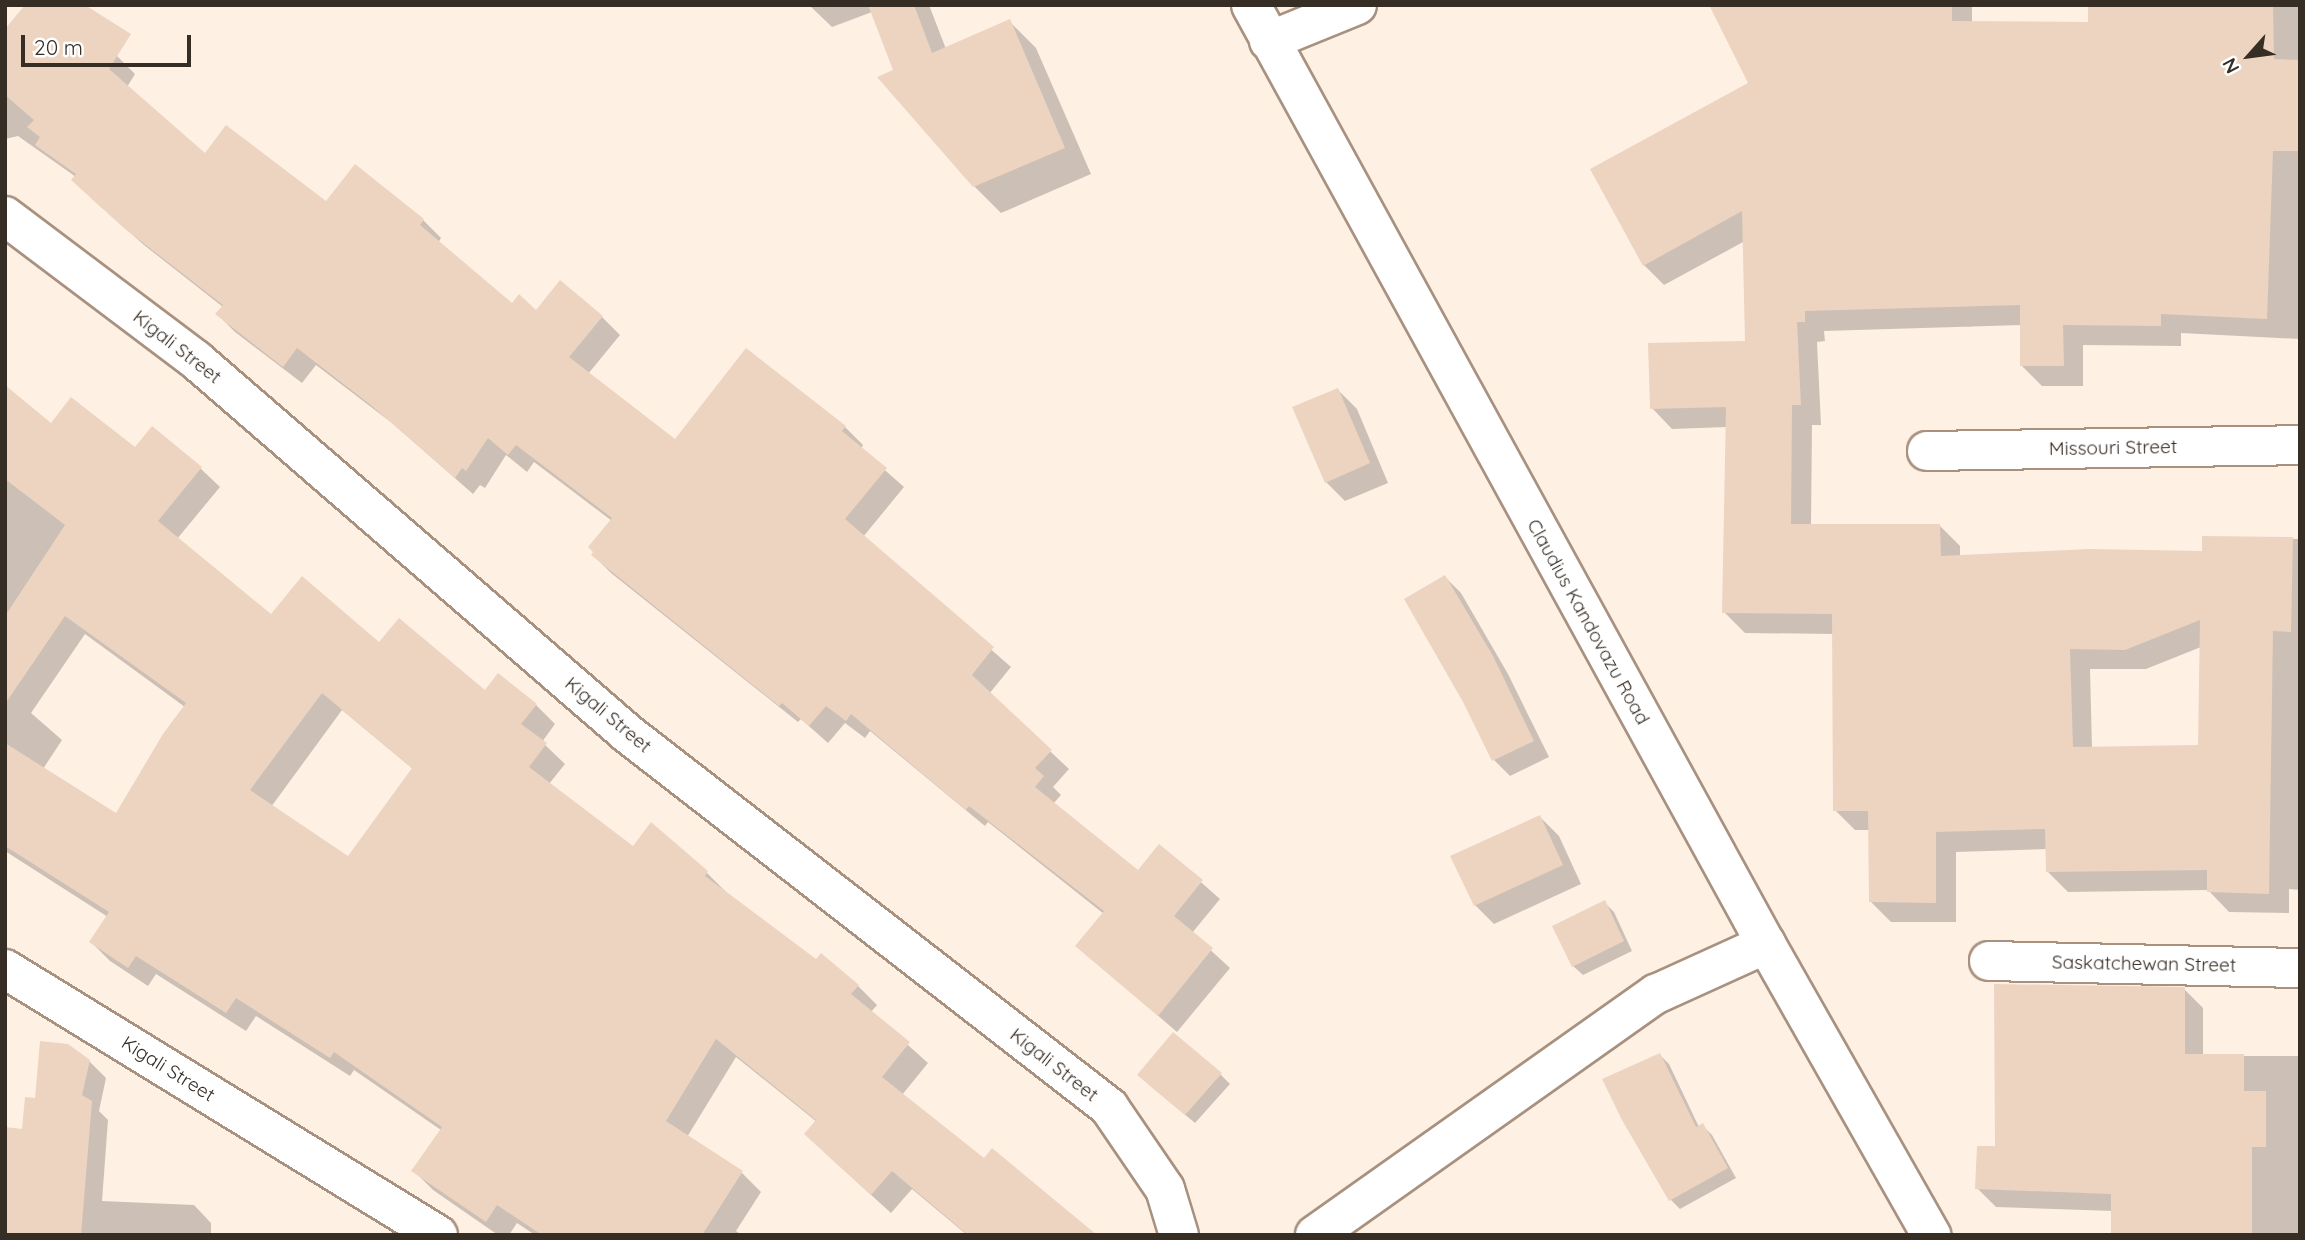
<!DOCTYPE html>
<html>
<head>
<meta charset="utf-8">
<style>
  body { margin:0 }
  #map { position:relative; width:2305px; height:1240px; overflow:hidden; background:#fff0e4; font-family:Quicksand,sans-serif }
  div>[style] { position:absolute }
  .shadow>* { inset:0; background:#0003 }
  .building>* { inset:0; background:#ecd4c0 }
  .roads { filter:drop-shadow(2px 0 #a8917f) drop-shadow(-2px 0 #a8917f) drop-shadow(0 2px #a8917f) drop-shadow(0 -2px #a8917f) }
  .minor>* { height:38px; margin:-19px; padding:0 19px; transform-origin:19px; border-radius:19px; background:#fff }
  span { translate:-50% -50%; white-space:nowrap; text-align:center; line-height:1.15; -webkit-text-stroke:7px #fff; paint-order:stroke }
  .street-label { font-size:19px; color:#362d25 }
  .frame { position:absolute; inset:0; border:7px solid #362d25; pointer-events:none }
  .north { position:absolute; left:2214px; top:21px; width:70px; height:70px; -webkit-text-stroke:5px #fff; paint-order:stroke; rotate:242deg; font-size:19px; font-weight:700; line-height:28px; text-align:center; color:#362d25 }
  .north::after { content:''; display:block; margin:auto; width:24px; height:32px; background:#362d25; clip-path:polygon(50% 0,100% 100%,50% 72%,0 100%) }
  .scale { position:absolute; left:21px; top:35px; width:170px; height:32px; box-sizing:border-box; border:4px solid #362d25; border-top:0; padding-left:9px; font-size:21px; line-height:24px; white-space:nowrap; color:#362d25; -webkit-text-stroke:5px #fff; paint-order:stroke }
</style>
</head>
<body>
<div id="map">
  <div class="shadow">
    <div style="clip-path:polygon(809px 5px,929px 5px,946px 49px,1009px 21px,1036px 48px,1091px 174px,1001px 213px,974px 186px,895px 71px,872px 12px,832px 27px)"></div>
    <div style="clip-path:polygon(evenodd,1738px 5px,1972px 5px,1972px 23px,2090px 24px,2090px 5px,2300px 5px,2300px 339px,2181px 333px,2181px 346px,2083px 345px,2083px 386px,2042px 386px,2022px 366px,2022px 325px,1824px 331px,1825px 341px,1817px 342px,1821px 425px,1812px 425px,1811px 526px,1940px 526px,1960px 546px,1960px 557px,2203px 553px,2204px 538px,2300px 539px,2300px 890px,2289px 889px,2289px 913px,2229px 912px,2208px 890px,2068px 892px,2048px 872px,2047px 849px,1956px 852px,1956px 922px,1891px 922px,1870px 901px,1870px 830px,1855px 830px,1835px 810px,1834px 634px,1745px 633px,1724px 612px,1727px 427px,1672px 429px,1652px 408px,1747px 342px,1745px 241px,1664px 285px,1644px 265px,1750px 84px,1738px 5px,2201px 647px,2200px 747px,2092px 748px,2090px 669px,2146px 669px,2201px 647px)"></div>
    <div style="clip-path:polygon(5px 32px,117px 56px,135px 74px,127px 87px,206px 156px,326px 204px,423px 220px,441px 238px,438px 243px,512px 305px,537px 312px,602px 317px,620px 335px,588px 374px,676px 442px,746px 351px,845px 427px,863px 445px,861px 449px,904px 487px,863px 537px,1011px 667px,989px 694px,1069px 769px,1053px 787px,1061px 795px,1053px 804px,1138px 873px,1160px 846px,1220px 899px,1192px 933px,1230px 968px,1177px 1032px,1077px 946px,1104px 914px,988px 822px,985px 826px,870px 731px,865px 738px,845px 723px,828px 743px,801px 719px,798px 722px,611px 573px,593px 555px,612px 521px,534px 462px,527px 472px,506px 455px,485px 488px,480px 485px,473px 494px,392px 423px,316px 365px,302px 383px,235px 332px,217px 314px,223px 307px,144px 245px,91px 198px,76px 177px,18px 136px,5px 139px)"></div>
    <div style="clip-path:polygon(evenodd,5px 388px,52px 425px,200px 468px,220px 487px,177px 539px,271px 616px,380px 644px,485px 693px,536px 705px,555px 724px,542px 742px,565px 764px,549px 784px,634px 849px,707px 873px,726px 892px,817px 961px,858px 986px,877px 1005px,871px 1012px,928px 1063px,902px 1095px,984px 1161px,1094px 1235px,967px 1235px,912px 1189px,891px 1213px,825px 1153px,817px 1122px,736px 1057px,687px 1137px,742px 1173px,761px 1192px,736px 1231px,742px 1235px,535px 1235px,517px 1223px,509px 1235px,498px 1235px,433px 1190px,414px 1171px,441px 1130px,354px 1070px,350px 1076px,256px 1016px,246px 1031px,156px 974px,148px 986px,110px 961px,91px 942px,108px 917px,5px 851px,5px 388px,85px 634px,185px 707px,117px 816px,43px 769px,62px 740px,31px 713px,85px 634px,5px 388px,342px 710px,413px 769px,348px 858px,271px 807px,342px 710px)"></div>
    <div style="clip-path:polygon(1338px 390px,1357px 409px,1388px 483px,1345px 501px,1326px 482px)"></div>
    <div style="clip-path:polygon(1445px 577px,1461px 593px,1508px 674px,1549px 757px,1510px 776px,1494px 760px,1465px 701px)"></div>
    <div style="clip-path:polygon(1540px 817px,1559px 836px,1581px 884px,1494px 924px,1475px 905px)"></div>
    <div style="clip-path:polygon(1604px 902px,1614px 912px,1632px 951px,1583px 975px,1573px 966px)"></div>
    <div style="clip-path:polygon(2184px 989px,2203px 1008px,2203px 1056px,2300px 1056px,2300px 1235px,2113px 1235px,2113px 1211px,1996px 1207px,1977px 1188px,1997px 1148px)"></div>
    <div style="clip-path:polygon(1660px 1055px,1669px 1064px,1699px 1127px,1702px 1125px,1712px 1135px,1736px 1178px,1680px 1209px,1671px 1200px)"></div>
    <div style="clip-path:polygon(89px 1061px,106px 1078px,99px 1111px,108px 1120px,102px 1201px,194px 1205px,211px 1223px,211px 1235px,5px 1235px,36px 1100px)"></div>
    <div style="clip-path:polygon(1220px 1074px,1230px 1084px,1195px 1123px,1148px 1084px)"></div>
  </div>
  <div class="building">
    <div style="clip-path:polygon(25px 5px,85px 5px,131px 34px,109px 69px,205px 153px,226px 125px,326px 201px,355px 164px,424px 219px,420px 225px,512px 303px,519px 294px,536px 310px,560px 280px,603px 316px,569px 357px,675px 439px,746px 348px,846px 426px,842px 431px,887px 468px,845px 519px,994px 647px,972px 675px,1052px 750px,1035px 768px,1044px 776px,1035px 787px,1138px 870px,1159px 844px,1203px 880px,1174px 916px,1213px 948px,1158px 1016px,1075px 946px,1104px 911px,969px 806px,966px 810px,851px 714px,846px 721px,826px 706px,809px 726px,782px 703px,779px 706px,591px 555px,593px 552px,588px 547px,612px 518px,516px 445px,508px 455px,488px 438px,466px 471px,462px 468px,455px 478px,372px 406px,297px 348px,283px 367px,215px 314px,223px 305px,124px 228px,71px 180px,76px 174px,35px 145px,40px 137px,27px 127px,34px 120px,5px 95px,5px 29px)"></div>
    <div style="clip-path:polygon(868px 5px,914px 5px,932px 53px,1010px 19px,1065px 148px,973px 187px,877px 77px,893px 70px)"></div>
    <div style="clip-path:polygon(evenodd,1709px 5px,1952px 5px,1952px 21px,2088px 22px,2088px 5px,2273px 5px,2274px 59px,2300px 60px,2300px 151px,2273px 151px,2267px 319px,2161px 314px,2161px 326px,2063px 325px,2064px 366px,2020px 366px,2020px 305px,1805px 311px,1805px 322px,1797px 322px,1801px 405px,1792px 405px,1791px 524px,1940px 524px,1941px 556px,2089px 549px,2202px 551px,2202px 536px,2293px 537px,2291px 632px,2273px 631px,2269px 894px,2207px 892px,2207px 870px,2046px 872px,2045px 829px,1936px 832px,1936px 903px,1869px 902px,1868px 811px,1833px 811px,1832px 614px,1722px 613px,1726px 407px,1650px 409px,1648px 343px,1745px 341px,1742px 211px,1643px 266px,1590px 169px,1748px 83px,1709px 5px,2200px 620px,2198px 745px,2073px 747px,2070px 649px,2125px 650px,2200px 620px)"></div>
    <div style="clip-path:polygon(evenodd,5px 385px,51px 423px,71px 397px,135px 447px,152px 426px,202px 467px,158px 521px,271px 614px,302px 576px,379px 642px,399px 618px,485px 690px,498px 673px,537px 704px,521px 724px,547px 743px,529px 767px,633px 846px,651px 822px,708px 871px,705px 876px,816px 959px,821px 953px,859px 985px,851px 994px,910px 1042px,882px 1077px,984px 1158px,992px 1148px,1097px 1235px,968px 1235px,892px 1171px,871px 1195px,804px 1134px,816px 1120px,716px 1039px,666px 1121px,743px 1171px,702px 1235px,542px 1235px,497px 1205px,486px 1222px,411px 1171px,442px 1127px,334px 1052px,330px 1058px,236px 998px,226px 1013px,136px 956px,128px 968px,89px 942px,109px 912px,5px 846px,5px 743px,116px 813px,163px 734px,186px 703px,65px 616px,5px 704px,5px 616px,65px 525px,5px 479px,5px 385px,322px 693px,412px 768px,348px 856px,250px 790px,322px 693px)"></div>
    <div style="clip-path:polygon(1338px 388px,1370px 463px,1325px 483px,1292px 407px)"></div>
    <div style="clip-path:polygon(1445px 575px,1493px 656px,1534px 741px,1492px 761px,1463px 702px,1404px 599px)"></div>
    <div style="clip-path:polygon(1540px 815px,1563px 865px,1474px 906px,1450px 856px)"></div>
    <div style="clip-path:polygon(1605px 900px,1624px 941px,1572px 967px,1552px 926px)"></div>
    <div style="clip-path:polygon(1994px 984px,2185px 987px,2185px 1054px,2244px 1054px,2244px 1091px,2266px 1091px,2266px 1147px,2252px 1147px,2252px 1235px,2111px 1235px,2111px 1194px,1975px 1189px,1977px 1146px,1995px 1146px)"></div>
    <div style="clip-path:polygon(1173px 1032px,1222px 1073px,1185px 1115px,1137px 1075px)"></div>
    <div style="clip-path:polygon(40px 1041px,68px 1044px,90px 1060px,82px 1095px,92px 1101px,81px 1235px,5px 1235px,5px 1127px,22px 1129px,25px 1097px,35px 1098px)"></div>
    <div style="clip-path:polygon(1660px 1053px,1696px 1127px,1703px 1123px,1728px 1168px,1669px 1201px,1622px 1120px,1602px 1079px)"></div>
  </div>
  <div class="roads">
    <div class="minor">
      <div style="left:1251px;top:5px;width:1071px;rotate:61.26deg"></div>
      <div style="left:1766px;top:944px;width:335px;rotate:60.4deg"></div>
      <div style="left:1269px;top:41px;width:95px;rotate:-22.2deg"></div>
      <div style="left:5px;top:216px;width:239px;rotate:37deg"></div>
      <div style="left:196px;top:360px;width:571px;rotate:40.88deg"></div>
      <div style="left:628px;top:734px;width:609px;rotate:37.79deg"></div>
      <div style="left:1109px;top:1107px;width:99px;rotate:55.7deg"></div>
      <div style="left:1165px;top:1189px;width:48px;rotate:73.1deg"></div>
      <div style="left:1927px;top:451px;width:373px;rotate:-0.9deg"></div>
      <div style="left:1989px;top:961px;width:311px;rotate:1.3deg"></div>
      <div style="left:5px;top:969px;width:508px;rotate:31.56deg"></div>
      <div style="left:1315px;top:1235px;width:418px;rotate:-35.3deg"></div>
      <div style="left:1656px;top:994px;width:121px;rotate:-24.4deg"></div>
    </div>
  </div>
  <div class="street-label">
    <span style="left:177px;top:347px;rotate:38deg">Kigali Street</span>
    <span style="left:2113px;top:448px;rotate:-1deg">Missouri Street</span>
    <span style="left:1588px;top:622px;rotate:61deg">Claudius Kandovazu Road</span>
    <span style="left:608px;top:715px;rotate:40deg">Kigali Street</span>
    <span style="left:2144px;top:964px;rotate:1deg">Saskatchewan Street</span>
    <span style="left:1054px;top:1065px;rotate:38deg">Kigali Street</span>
    <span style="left:168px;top:1069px;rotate:32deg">Kigali Street</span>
  </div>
  <div class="frame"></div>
  <div class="north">N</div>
  <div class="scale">20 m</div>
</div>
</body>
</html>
